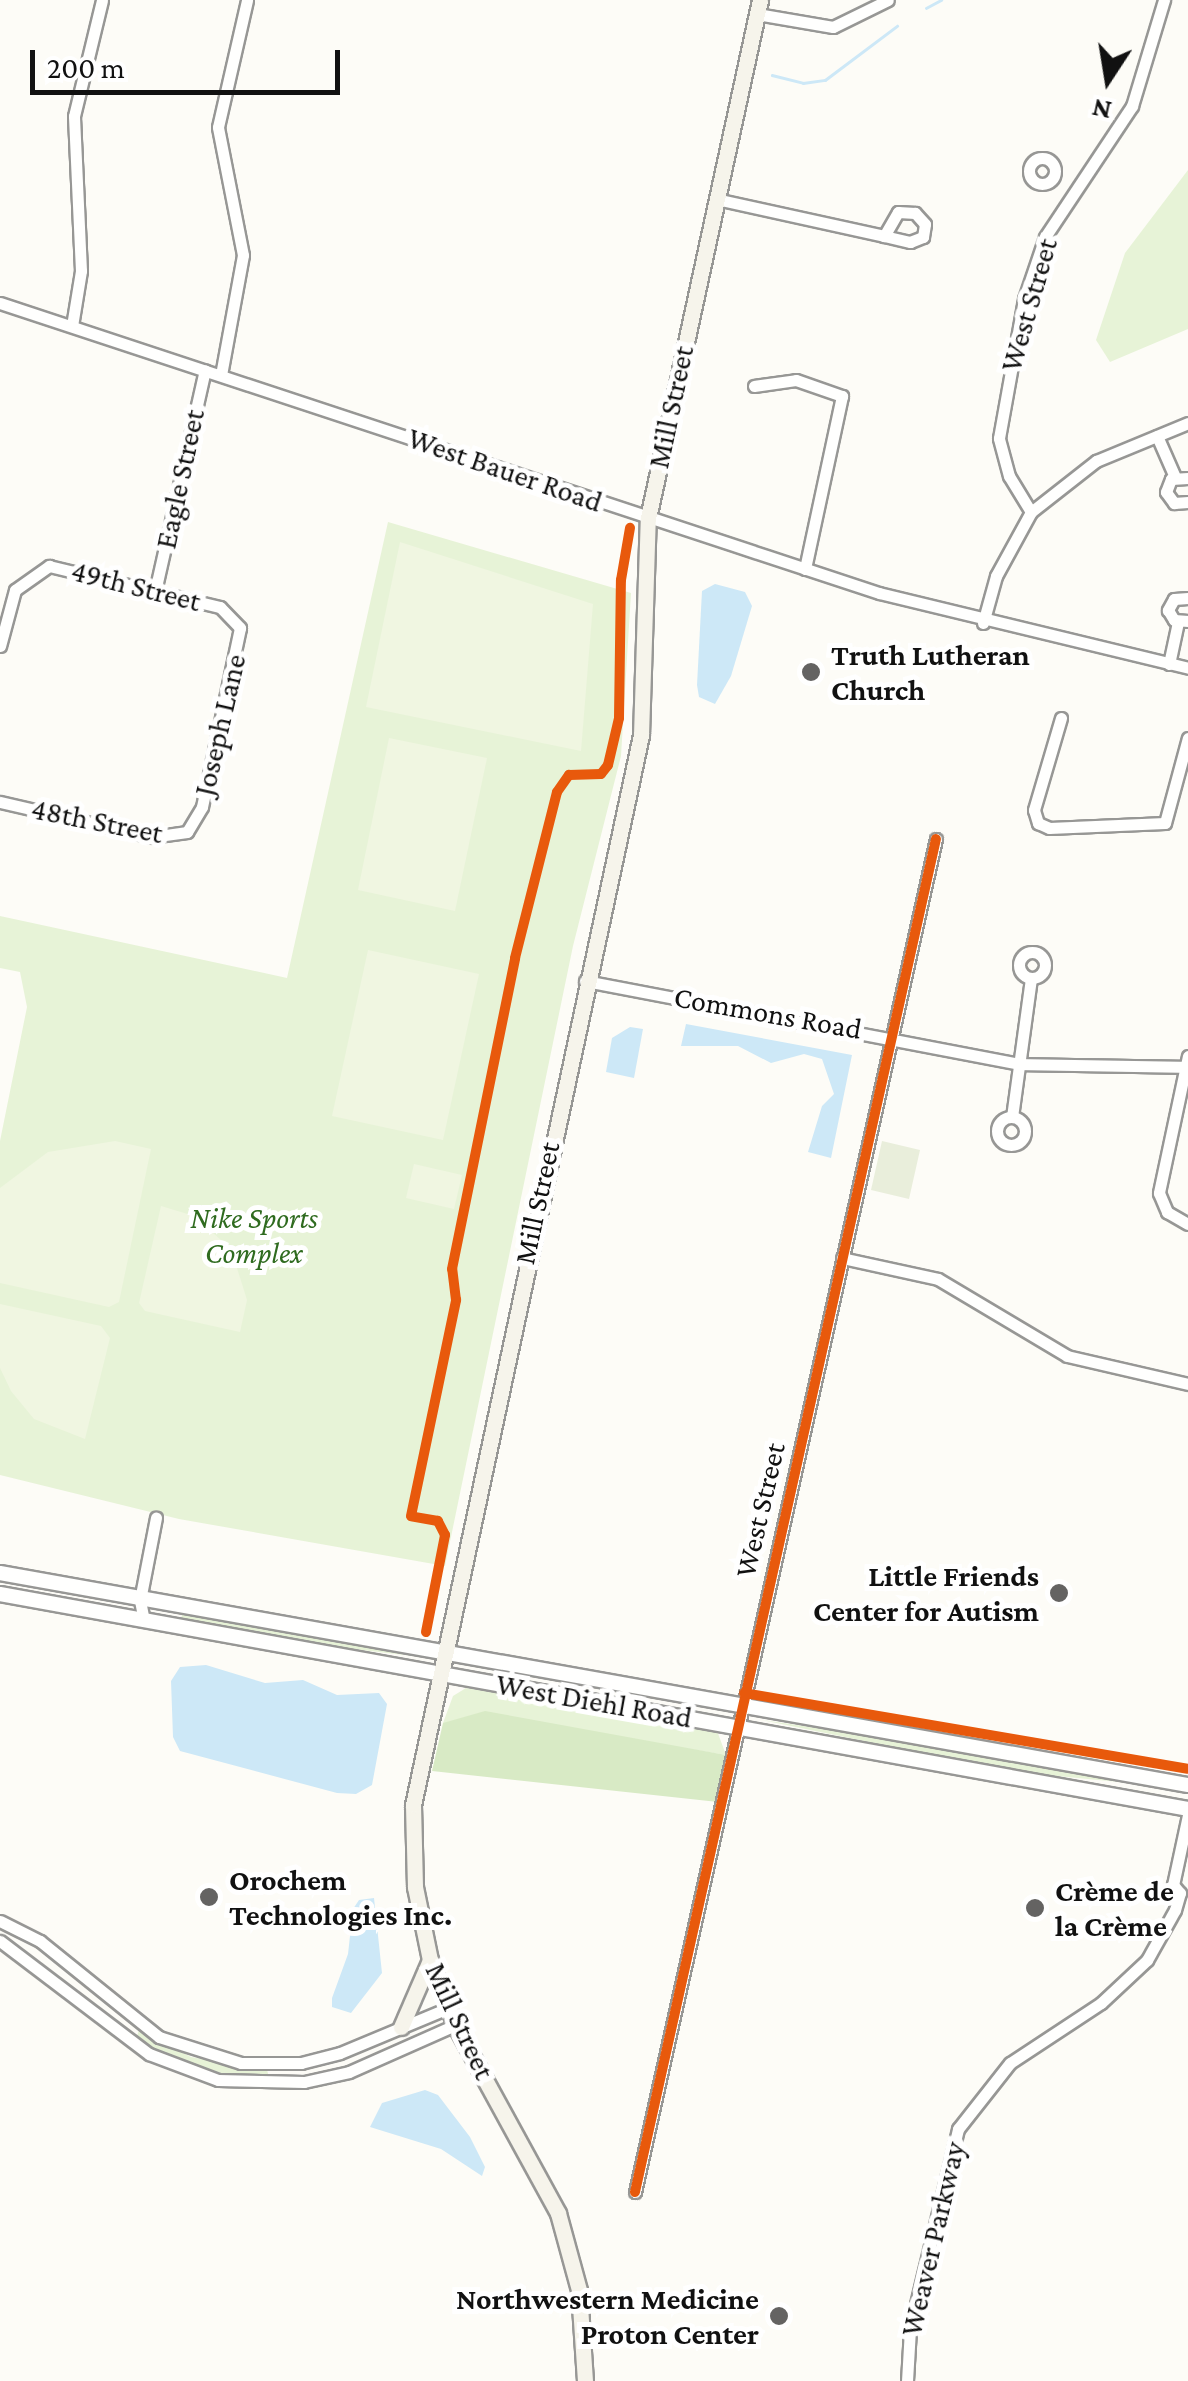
<!DOCTYPE html>
<html>
<head>
<meta charset="utf-8">
<style>
  body { margin:0 }
  #map { position:relative; width:1188px; height:2381px; overflow:hidden; background:#fdfcf7; font-family:"Crimson Pro",serif }
  div>[style] { position:absolute }
  .green>* { inset:0; background:#e7f3d7 }
  .forest>* { inset:0; background:#d8eac5 }
  .cemetery>* { inset:0; background:#e9eedb }
  .pitch>* { inset:0; background:#f0f6e1 }
  .water>* { inset:0; background:#cde8f7 }
  .stream>* { height:2.5px; margin:-1.25px; padding:0 1.25px; transform-origin:1.25px; border-radius:1.25px; background:#cde8f7 }
  .roads { filter:drop-shadow(2px 0 #979795) drop-shadow(-2px 0 #979795) drop-shadow(0 2px #979795) drop-shadow(0 -2px #979795) }
  .minor>* { height:11px; margin:-5.5px; padding:0 5.5px; transform-origin:5.5px; border-radius:5.5px; background:#fffffe }
  .minor>.ring { margin:-5.5px; padding:0; box-sizing:content-box; background:none; border:11px solid #fffffe; border-radius:50% }
  .tertiary>* { height:14px; margin:-7px; padding:0 7px; transform-origin:7px; border-radius:7px; background:#fffffe }
  .secondary>* { height:15px; margin:-7.5px; padding:0 7.5px; transform-origin:7.5px; border-radius:7.5px; background:#f6f4eb }
  .cycleway>* { height:10px; margin:-5px; padding:0 5px; transform-origin:5px; border-radius:5px; background:#e8590c }
  .dots>* { width:28px; height:28px; translate:-50% -50%; box-sizing:border-box; border:5px solid #fff; border-radius:50% }
  span { translate:-50% -50%; white-space:nowrap; text-align:center; line-height:1.15; -webkit-text-stroke:10px #fff; paint-order:stroke }
  .street-label { font-size:30px; color:#111 }
  .poi-label { font-size:30px; color:#111; font-weight:700 }
  .left { translate:0 -50%; text-align:left }
  .right { translate:-100% -50%; text-align:right }
  .park-label { font-size:30px; color:#2f6b1f; font-style:italic }
  .north { position:absolute; left:1058px; top:30px; width:100px; height:100px; -webkit-text-stroke:8px #fff; paint-order:stroke; rotate:192deg; font-size:28px; font-weight:700; line-height:40px; text-align:center; color:#111 }
  .north::after { content:''; display:block; margin:auto; width:35px; height:45px; background:#111; clip-path:polygon(50% 0,100% 100%,50% 72%,0 100%) }
  .scale { position:absolute; left:30px; top:50px; width:310px; height:45px; box-sizing:border-box; border:5px solid #111; border-top:0; padding-left:12px; font-size:30px; line-height:35px; white-space:nowrap; color:#111; -webkit-text-stroke:8px #fff; paint-order:stroke }
</style>
</head>
<body>
<div id="map">
  <div class="green">
    <div style="clip-path:polygon(1188px 170px,1188px 329px,1110px 362px,1096px 340px,1125px 253px)"></div>
    <div style="clip-path:polygon(388px 522px,631px 593px,621px 756px,573px 946px,445px 1566px,179px 1519px,0 1475px,0 1141px,27px 1007px,20px 972px,0 968px,0 916px,287px 978px)"></div>
    <div style="clip-path:polygon(182px 1614px,413px 1656px,268px 1639px,181px 1622px)"></div>
    <div style="clip-path:polygon(466px 1688px,716px 1728px,726px 1755px,635px 1740px,443px 1723px,453px 1696px)"></div>
    <div style="clip-path:polygon(762px 1720px,916px 1742px,1171px 1787px,1015px 1772px)"></div>
    <div style="clip-path:polygon(139px 2030px,191px 2057px,267px 2070px,269px 2077px,238px 2077px,187px 2065px,136px 2039px)"></div>
  </div>
  <div class="forest">
    <div style="clip-path:polygon(485px 1711px,726px 1755px,718px 1802px,432px 1771px,443px 1723px)"></div>
  </div>
  <div class="cemetery">
    <div style="clip-path:polygon(882px 1141px,920px 1150px,909px 1199px,871px 1190px)"></div>
  </div>
  <div class="pitch">
    <div style="clip-path:polygon(400px 542px,593px 604px,581px 751px,366px 707px)"></div>
    <div style="clip-path:polygon(389px 738px,487px 758px,455px 911px,358px 890px)"></div>
    <div style="clip-path:polygon(368px 950px,479px 974px,443px 1140px,332px 1116px)"></div>
    <div style="clip-path:polygon(115px 1141px,151px 1149px,119px 1302px,109px 1307px,0 1283px,0 1188px,48px 1152px)"></div>
    <div style="clip-path:polygon(414px 1164px,462px 1175px,454px 1209px,406px 1198px)"></div>
    <div style="clip-path:polygon(161px 1206px,194px 1216px,231px 1249px,247px 1300px,240px 1332px,145px 1311px,139px 1303px)"></div>
    <div style="clip-path:polygon(0 1304px,101px 1326px,110px 1338px,85px 1439px,34px 1419px,11px 1391px,0 1368px)"></div>
  </div>
  <div class="water">
    <div style="clip-path:polygon(715px 584px,745px 592px,752px 606px,731px 676px,715px 704px,699px 697px,697px 685px,702px 591px)"></div>
    <div style="clip-path:polygon(686px 1024px,852px 1055px,831px 1158px,808px 1152px,822px 1106px,834px 1094px,822px 1059px,804px 1054px,771px 1063px,738px 1046px,681px 1046px)"></div>
    <div style="clip-path:polygon(630px 1027px,643px 1029px,634px 1078px,606px 1072px,612px 1038px)"></div>
    <div style="clip-path:polygon(206px 1665px,265px 1683px,303px 1680px,337px 1695px,379px 1693px,387px 1704px,372px 1785px,356px 1794px,337px 1793px,180px 1751px,173px 1737px,171px 1681px,180px 1667px)"></div>
    <div style="clip-path:polygon(374px 1898px,382px 1973px,351px 2013px,332px 2007px,332px 1998px,348px 1954px,353px 1909px,359px 1900px)"></div>
    <div style="clip-path:polygon(425px 2090px,438px 2095px,470px 2137px,485px 2167px,482px 2176px,441px 2149px,370px 2127px,382px 2103px)"></div>
  </div>
  <div class="stream">
    <div style="left:926px;top:8px;width:17px;rotate:-28deg"></div>
    <div style="left:772px;top:75px;width:32px;rotate:14deg"></div>
    <div style="left:803px;top:83px;width:22px;rotate:-8deg"></div>
    <div style="left:825px;top:80px;width:90px;rotate:-36.9deg"></div>
  </div>
  <div class="roads">
    <div class="minor">
      <div style="left:757px;top:14px;width:77px;rotate:9.7deg"></div>
      <div style="left:833px;top:27px;width:61px;rotate:-26.1deg"></div>
      <div class="ring" style="left:1029px;top:158px;width:15px;height:15px"></div>
      <div style="left:716px;top:199px;width:172px;rotate:12.4deg"></div>
      <div style="left:884px;top:236px;width:27px;rotate:13deg"></div>
      <div style="left:910px;top:242px;width:14px;rotate:-21deg"></div>
      <div style="left:923px;top:237px;width:13px;rotate:-81deg"></div>
      <div style="left:925px;top:224px;width:15px;rotate:-132deg"></div>
      <div style="left:915px;top:213px;width:17px;rotate:-177deg"></div>
      <div style="left:898px;top:212px;width:28px;rotate:120deg"></div>
      <div style="left:0;top:303px;width:926px;rotate:18.26deg"></div>
      <div style="left:879px;top:593px;width:318px;rotate:13.6deg"></div>
      <div style="left:72px;top:326px;width:56px;rotate:-80.7deg"></div>
      <div style="left:81px;top:271px;width:155px;rotate:-92.6deg"></div>
      <div style="left:74px;top:116px;width:119px;rotate:-76.4deg"></div>
      <div style="left:221px;top:375px;width:122px;rotate:-79.6deg"></div>
      <div style="left:243px;top:255px;width:130px;rotate:-101.1deg"></div>
      <div style="left:218px;top:127px;width:130px;rotate:-77.1deg"></div>
      <div style="left:754px;top:386px;width:42px;rotate:-8.1deg"></div>
      <div style="left:796px;top:380px;width:49px;rotate:19.2deg"></div>
      <div style="left:842px;top:396px;width:177px;rotate:102.1deg"></div>
      <div style="left:1157px;top:436px;width:45px;rotate:66.3deg"></div>
      <div style="left:1188px;top:478px;width:17px;rotate:177deg"></div>
      <div style="left:1171px;top:479px;width:14px;rotate:111deg"></div>
      <div style="left:1166px;top:492px;width:14px;rotate:54deg"></div>
      <div style="left:1174px;top:503px;width:14px;rotate:-4deg"></div>
      <div style="left:1031px;top:512px;width:42px;rotate:-121.4deg"></div>
      <div style="left:1009px;top:476px;width:39px;rotate:-105deg"></div>
      <div style="left:999px;top:438px;width:141px;rotate:-79.8deg"></div>
      <div style="left:1024px;top:299px;width:65px;rotate:-71.3deg"></div>
      <div style="left:1045px;top:237px;width:157px;rotate:-56.4deg"></div>
      <div style="left:1132px;top:106px;width:111px;rotate:-73.2deg"></div>
      <div style="left:156px;top:587px;width:222px;rotate:-77.3deg"></div>
      <div style="left:1188px;top:598px;width:14px;rotate:176deg"></div>
      <div style="left:1174px;top:599px;width:13px;rotate:119deg"></div>
      <div style="left:1168px;top:610px;width:12px;rotate:59deg"></div>
      <div style="left:1174px;top:620px;width:14px;rotate:4deg"></div>
      <div style="left:983px;top:623px;width:49px;rotate:-74.5deg"></div>
      <div style="left:996px;top:576px;width:73px;rotate:-61.3deg"></div>
      <div style="left:1031px;top:512px;width:83px;rotate:-38.1deg"></div>
      <div style="left:1096px;top:461px;width:100px;rotate:-22.4deg"></div>
      <div style="left:0;top:646px;width:58px;rotate:-75deg"></div>
      <div style="left:15px;top:590px;width:42px;rotate:-35.2deg"></div>
      <div style="left:49px;top:566px;width:176px;rotate:13.5deg"></div>
      <div style="left:220px;top:607px;width:29px;rotate:46deg"></div>
      <div style="left:240px;top:628px;width:183px;rotate:102deg"></div>
      <div style="left:202px;top:807px;width:29px;rotate:121deg"></div>
      <div style="left:187px;top:832px;width:35px;rotate:172deg"></div>
      <div style="left:152px;top:837px;width:156px;rotate:-167deg"></div>
      <div style="left:1169px;top:664px;width:43px;rotate:-77.9deg"></div>
      <div style="left:1061px;top:718px;width:96px;rotate:106.4deg"></div>
      <div style="left:1034px;top:810px;width:14px;rotate:73deg"></div>
      <div style="left:1038px;top:823px;width:12px;rotate:24deg"></div>
      <div style="left:1049px;top:828px;width:116px;rotate:-2.5deg"></div>
      <div style="left:1165px;top:823px;width:88px;rotate:-74.9deg"></div>
      <div class="ring" style="left:1019px;top:952px;width:15px;height:15px"></div>
      <div style="left:585px;top:981px;width:443px;rotate:10.8deg"></div>
      <div style="left:1020px;top:1064px;width:168px;rotate:1deg"></div>
      <div style="left:1188px;top:1056px;width:140px;rotate:102deg"></div>
      <div style="left:1159px;top:1193px;width:21px;rotate:67deg"></div>
      <div style="left:1167px;top:1212px;width:24px;rotate:30deg"></div>
      <div class="ring" style="left:997px;top:1117px;width:17px;height:17px"></div>
      <div style="left:1012px;top:1117px;width:139px;rotate:-82.2deg"></div>
      <div style="left:842px;top:1258px;width:98px;rotate:12.3deg"></div>
      <div style="left:938px;top:1279px;width:150px;rotate:30.8deg"></div>
      <div style="left:1067px;top:1356px;width:124px;rotate:13deg"></div>
      <div style="left:144px;top:1621px;width:21px;rotate:-101deg"></div>
      <div style="left:140px;top:1600px;width:84px;rotate:-79deg"></div>
      <div style="left:0;top:1921px;width:45px;rotate:26.6deg"></div>
      <div style="left:40px;top:1941px;width:153px;rotate:38.9deg"></div>
      <div style="left:159px;top:2037px;width:86px;rotate:17.6deg"></div>
      <div style="left:241px;top:2063px;width:60px"></div>
      <div style="left:301px;top:2063px;width:40px;rotate:-14.4deg"></div>
      <div style="left:340px;top:2053px;width:117px;rotate:-22.6deg"></div>
      <div style="left:0;top:1941px;width:187px;rotate:37.2deg"></div>
      <div style="left:149px;top:2054px;width:74px;rotate:20.6deg"></div>
      <div style="left:218px;top:2080px;width:86px;rotate:1.3deg"></div>
      <div style="left:304px;top:2082px;width:46px;rotate:-12.5deg"></div>
      <div style="left:349px;top:2072px;width:116px;rotate:-23.9deg"></div>
      <div style="left:635px;top:2192px;width:1386px;rotate:-77.46deg"></div>
      <div style="left:907px;top:2381px;width:52px;rotate:-86.7deg"></div>
      <div style="left:910px;top:2329px;width:206px;rotate:-76.5deg"></div>
      <div style="left:958px;top:2129px;width:84px;rotate:-51.8deg"></div>
      <div style="left:1010px;top:2063px;width:109px;rotate:-33.4deg"></div>
      <div style="left:1101px;top:2003px;width:63px;rotate:-43.1deg"></div>
      <div style="left:1147px;top:1960px;width:57px;rotate:-60.8deg"></div>
      <div style="left:1175px;top:1910px;width:18px;rotate:-74deg"></div>
      <div style="left:1180px;top:1893px;width:11px;rotate:-131deg"></div>
      <div style="left:1173px;top:1885px;width:72px;rotate:-77.9deg"></div>
    </div>
    <div class="tertiary">
      <div style="left:0;top:1573px;width:1207px;rotate:10.12deg"></div>
      <div style="left:0;top:1594px;width:1207px;rotate:10.26deg"></div>
    </div>
    <div class="secondary">
      <div style="left:401px;top:2027px;width:73px;rotate:-66.6deg"></div>
      <div style="left:585px;top:2381px;width:91px;rotate:-93.8deg"></div>
      <div style="left:579px;top:2290px;width:80px;rotate:-105.3deg"></div>
      <div style="left:558px;top:2213px;width:214px;rotate:-118.7deg"></div>
      <div style="left:455px;top:2025px;width:70px;rotate:-111deg"></div>
      <div style="left:430px;top:1960px;width:75px;rotate:-101.6deg"></div>
      <div style="left:415px;top:1887px;width:82px;rotate:-91.4deg"></div>
      <div style="left:413px;top:1805px;width:1094px;rotate:-77.97deg"></div>
      <div style="left:641px;top:735px;width:217px;rotate:-88.2deg"></div>
      <div style="left:648px;top:518px;width:530px;rotate:-77.8deg"></div>
    </div>
  </div>
  <div class="cycleway">
    <div style="left:426px;top:1632px;width:99px;rotate:-78.9deg"></div>
    <div style="left:445px;top:1535px;width:16px;rotate:-117deg"></div>
    <div style="left:438px;top:1521px;width:27px;rotate:-170deg"></div>
    <div style="left:411px;top:1516px;width:221px;rotate:-78.2deg"></div>
    <div style="left:456px;top:1300px;width:31px;rotate:-97deg"></div>
    <div style="left:452px;top:1269px;width:317px;rotate:-78.5deg"></div>
    <div style="left:515px;top:958px;width:171px;rotate:-75.8deg"></div>
    <div style="left:557px;top:792px;width:21px;rotate:-55deg"></div>
    <div style="left:569px;top:775px;width:32px;rotate:-2deg"></div>
    <div style="left:601px;top:774px;width:11px;rotate:-52deg"></div>
    <div style="left:608px;top:765px;width:48px;rotate:-76.8deg"></div>
    <div style="left:619px;top:718px;width:138px;rotate:-89.2deg"></div>
    <div style="left:621px;top:580px;width:53px;rotate:-80.2deg"></div>
    <div style="left:744px;top:1693px;width:450px;rotate:9.7deg"></div>
    <div style="left:635px;top:2192px;width:1386px;rotate:-77.46deg"></div>
  </div>
  <div class="dots">
    <div style="left:811px;top:672px;background:#646362"></div>
    <div style="left:1059px;top:1593px;background:#646362"></div>
    <div style="left:209px;top:1897px;background:#646362"></div>
    <div style="left:1035px;top:1908px;background:#646362"></div>
    <div style="left:779px;top:2316px;background:#646362"></div>
  </div>
  <div class="street-label">
    <span style="left:1029px;top:305px;rotate:-74deg">West Street</span>
    <span style="left:671px;top:407px;rotate:-78deg">Mill Street</span>
    <span style="left:505px;top:470px;rotate:19deg">West Bauer Road</span>
    <span style="left:180px;top:479px;rotate:-78deg">Eagle Street</span>
    <span style="left:136px;top:586px;rotate:14deg">49th Street</span>
    <span style="left:220px;top:725px;rotate:-77deg">Joseph Lane</span>
    <span style="left:97px;top:821px;rotate:11deg">48th Street</span>
    <span style="left:768px;top:1013px;rotate:10deg">Commons Road</span>
    <span style="left:537px;top:1203px;rotate:-78deg">Mill Street</span>
    <span style="left:760px;top:1510px;rotate:-77deg">West Street</span>
    <span style="left:594px;top:1701px;rotate:10deg">West Diehl Road</span>
    <span style="left:460px;top:2021px;rotate:65deg">Mill Street</span>
    <span style="left:933px;top:2239px;rotate:-77deg">Weaver Parkway</span>
  </div>
  <div class="poi-label">
    <span class="left" style="left:831px;top:672px">Truth Lutheran<br>Church</span>
    <span class="right" style="left:1039px;top:1593px">Little Friends<br>Center for Autism</span>
    <span class="left" style="left:229px;top:1897px">Orochem<br>Technologies Inc.</span>
    <span class="left" style="left:1055px;top:1908px">Crème de<br>la Crème</span>
    <span class="right" style="left:759px;top:2316px">Northwestern Medicine<br>Proton Center</span>
  </div>
  <div class="park-label">
    <span style="left:254px;top:1235px">Nike Sports<br>Complex</span>
  </div>
  <div class="north">N</div>
  <div class="scale">200 m</div>
</div>
</body>
</html>
